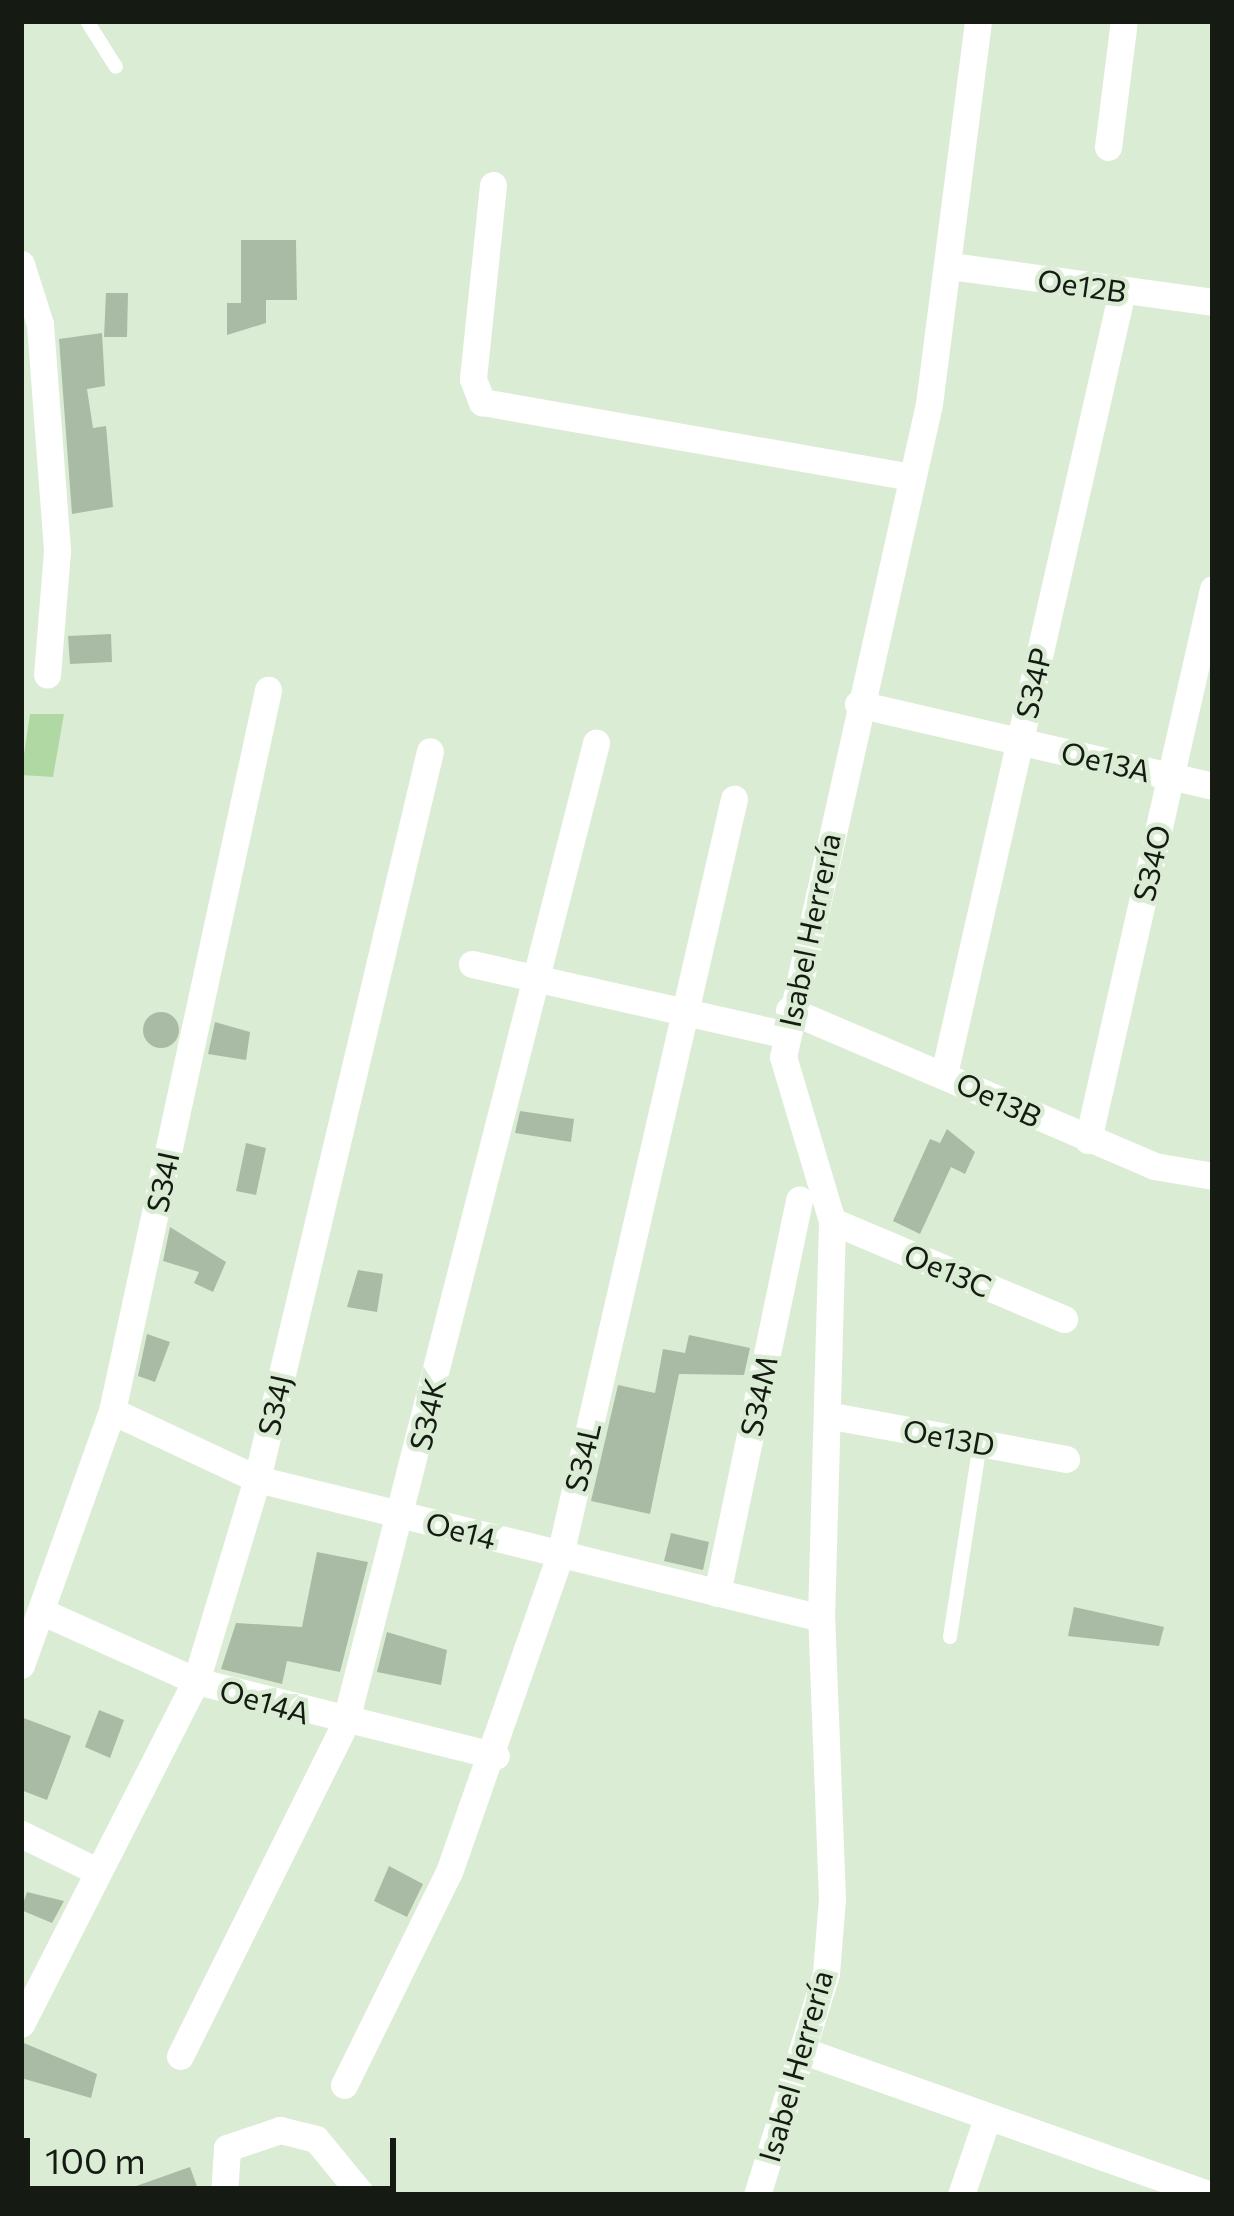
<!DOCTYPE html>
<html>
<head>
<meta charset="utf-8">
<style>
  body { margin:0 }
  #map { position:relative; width:1234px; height:2216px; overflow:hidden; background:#dbecd5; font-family:Commissioner,sans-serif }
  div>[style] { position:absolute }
  .green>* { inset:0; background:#b0d8a3 }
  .building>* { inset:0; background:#aabba5 }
  .round { border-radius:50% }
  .service>* { height:14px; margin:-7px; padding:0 7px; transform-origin:7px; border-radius:7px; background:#fff }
  .minor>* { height:27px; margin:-13.5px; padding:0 13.5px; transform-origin:13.5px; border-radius:13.5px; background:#fff }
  span { translate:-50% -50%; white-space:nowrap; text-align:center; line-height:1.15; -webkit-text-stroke:9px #dbecd5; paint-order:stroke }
  .street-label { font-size:30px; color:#151b13 }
  .frame { position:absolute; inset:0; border:24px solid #151b13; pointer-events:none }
  .scale { position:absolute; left:24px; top:2138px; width:372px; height:54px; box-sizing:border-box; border:6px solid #151b13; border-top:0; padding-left:15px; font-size:36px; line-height:42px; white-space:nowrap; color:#151b13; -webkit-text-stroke:9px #dbecd5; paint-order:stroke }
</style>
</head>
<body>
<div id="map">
  <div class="green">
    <div style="clip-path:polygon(30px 714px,64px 714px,53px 777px,21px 775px)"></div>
  </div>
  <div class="building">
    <div style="clip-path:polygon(241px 240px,296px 240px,297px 300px,266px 300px,266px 323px,227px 335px,227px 303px,241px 303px)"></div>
    <div style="clip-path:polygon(106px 293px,128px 293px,127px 337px,104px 337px)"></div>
    <div style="clip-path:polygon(102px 333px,105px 386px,87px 389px,93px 428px,106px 426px,113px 507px,72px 514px,59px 339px)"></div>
    <div style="clip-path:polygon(111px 634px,112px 662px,70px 664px,68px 636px)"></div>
    <div class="round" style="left:143px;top:1012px;width:36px;height:36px"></div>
    <div style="clip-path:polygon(215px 1022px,250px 1032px,246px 1060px,208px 1054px)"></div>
    <div style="clip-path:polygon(520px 1111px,574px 1119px,571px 1142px,515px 1133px)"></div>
    <div style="clip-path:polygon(947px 1129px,975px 1152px,965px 1174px,951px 1167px,920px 1234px,893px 1221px,930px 1139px,940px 1143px)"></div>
    <div style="clip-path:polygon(246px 1143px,266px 1148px,256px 1195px,236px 1191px)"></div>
    <div style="clip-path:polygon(170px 1227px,226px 1262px,213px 1292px,194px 1283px,199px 1272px,163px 1261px)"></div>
    <div style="clip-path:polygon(358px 1270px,383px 1274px,377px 1312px,347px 1307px)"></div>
    <div style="clip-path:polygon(147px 1334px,170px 1342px,155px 1382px,138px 1376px)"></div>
    <div style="clip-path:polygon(689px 1335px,750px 1348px,744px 1375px,679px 1374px,650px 1514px,591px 1501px,618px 1385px,655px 1393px,663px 1349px,685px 1353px)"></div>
    <div style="clip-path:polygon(671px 1533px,709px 1542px,703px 1570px,664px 1561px)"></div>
    <div style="clip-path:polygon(317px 1552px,368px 1562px,340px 1672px,287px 1661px,282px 1684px,221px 1669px,236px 1623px,302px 1627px)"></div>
    <div style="clip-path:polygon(1074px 1607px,1164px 1627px,1159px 1646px,1068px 1636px)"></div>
    <div style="clip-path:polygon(387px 1632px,447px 1650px,441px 1685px,377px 1672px)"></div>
    <div style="clip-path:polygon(99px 1710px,124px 1720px,110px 1758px,85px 1747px)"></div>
    <div style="clip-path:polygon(21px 1717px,71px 1736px,47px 1800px,21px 1790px)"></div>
    <div style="clip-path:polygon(389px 1866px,423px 1884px,407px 1917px,374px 1901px)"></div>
    <div style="clip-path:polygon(27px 1892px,64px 1901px,52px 1923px,21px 1910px)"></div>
    <div style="clip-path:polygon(24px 2043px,97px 2074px,91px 2098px,21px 2078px)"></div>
    <div style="clip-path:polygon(190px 2167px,200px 2195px,123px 2195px,122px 2191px)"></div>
  </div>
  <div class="service">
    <div style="left:87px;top:21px;width:54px;rotate:57.8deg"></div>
    <div style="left:950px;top:1637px;width:196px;rotate:-81.2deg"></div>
  </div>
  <div class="minor">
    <div style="left:1108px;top:147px;width:127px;rotate:-82.8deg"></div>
    <div style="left:493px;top:185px;width:195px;rotate:95.9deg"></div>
    <div style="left:473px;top:379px;width:25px;rotate:69deg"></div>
    <div style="left:482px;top:402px;width:436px;rotate:9.9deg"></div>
    <div style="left:21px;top:264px;width:63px;rotate:72.4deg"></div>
    <div style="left:40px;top:324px;width:228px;rotate:85.7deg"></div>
    <div style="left:57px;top:551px;width:124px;rotate:94.6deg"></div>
    <div style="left:951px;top:266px;width:264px;rotate:7.8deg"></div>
    <div style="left:858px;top:704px;width:364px;rotate:13deg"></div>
    <div style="left:472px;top:964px;width:322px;rotate:12.7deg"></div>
    <div style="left:789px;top:1010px;width:397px;rotate:23.1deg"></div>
    <div style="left:1154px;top:1166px;width:60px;rotate:9.6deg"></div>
    <div style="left:944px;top:1074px;width:803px;rotate:-77.19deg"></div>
    <div style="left:1088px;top:1140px;width:565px;rotate:-77.22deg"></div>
    <div style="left:832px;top:1221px;width:252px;rotate:22.9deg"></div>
    <div style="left:112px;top:1411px;width:160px;rotate:25.1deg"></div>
    <div style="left:257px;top:1479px;width:581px;rotate:13.84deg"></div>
    <div style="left:832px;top:1416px;width:238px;rotate:10.4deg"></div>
    <div style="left:717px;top:1593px;width:402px;rotate:-78.2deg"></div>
    <div style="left:45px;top:1613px;width:166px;rotate:24.2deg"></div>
    <div style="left:196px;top:1681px;width:309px;rotate:14deg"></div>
    <div style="left:21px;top:1665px;width:270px;rotate:-70.3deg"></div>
    <div style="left:112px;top:1411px;width:738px;rotate:-77.79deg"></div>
    <div style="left:21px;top:1834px;width:85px;rotate:26deg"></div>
    <div style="left:21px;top:2024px;width:385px;rotate:-63deg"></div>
    <div style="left:196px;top:1681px;width:211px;rotate:-73.2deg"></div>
    <div style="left:257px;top:1479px;width:748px;rotate:-76.63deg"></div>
    <div style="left:804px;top:2051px;width:432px;rotate:19.5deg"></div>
    <div style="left:180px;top:2056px;width:371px;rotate:-63.6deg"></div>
    <div style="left:345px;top:1724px;width:1013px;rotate:-75.65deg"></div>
    <div style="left:344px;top:2085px;width:237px;rotate:-63.8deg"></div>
    <div style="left:449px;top:1872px;width:336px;rotate:-70.7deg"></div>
    <div style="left:560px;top:1555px;width:776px;rotate:-77.04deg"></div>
    <div style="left:224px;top:2195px;width:47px;rotate:-86.3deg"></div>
    <div style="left:227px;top:2148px;width:56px;rotate:-18.8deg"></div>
    <div style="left:280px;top:2130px;width:37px;rotate:14deg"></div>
    <div style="left:316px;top:2139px;width:72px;rotate:50.6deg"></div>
    <div style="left:757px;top:2195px;width:232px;rotate:-72.7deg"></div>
    <div style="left:826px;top:1973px;width:74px;rotate:-85.4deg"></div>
    <div style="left:832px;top:1899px;width:281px;rotate:-92.2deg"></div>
    <div style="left:821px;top:1618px;width:397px;rotate:-88.4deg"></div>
    <div style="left:832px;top:1221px;width:171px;rotate:-106.6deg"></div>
    <div style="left:783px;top:1057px;width:669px;rotate:-77.4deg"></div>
    <div style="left:929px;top:404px;width:386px;rotate:-82.7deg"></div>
    <div style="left:961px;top:2195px;width:78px;rotate:-71.3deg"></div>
  </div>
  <div class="street-label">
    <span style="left:1082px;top:285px;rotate:8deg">Oe12B</span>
    <span style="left:1033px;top:683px;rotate:-77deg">S34P</span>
    <span style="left:1106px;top:761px;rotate:13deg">Oe13A</span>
    <span style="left:1151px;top:863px;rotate:-77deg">S34O</span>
    <span style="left:809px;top:930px;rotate:-78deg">Isabel Herrería</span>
    <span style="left:999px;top:1099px;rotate:25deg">Oe13B</span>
    <span style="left:162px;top:1182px;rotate:-78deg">S34I</span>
    <span style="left:948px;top:1270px;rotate:23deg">Oe13C</span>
    <span style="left:758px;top:1396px;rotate:-78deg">S34M</span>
    <span style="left:274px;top:1405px;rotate:-77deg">S34J</span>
    <span style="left:427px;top:1414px;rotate:-77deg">S34K</span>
    <span style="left:949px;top:1437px;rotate:10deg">Oe13D</span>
    <span style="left:582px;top:1457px;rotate:-77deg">S34L</span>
    <span style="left:461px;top:1530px;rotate:14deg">Oe14</span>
    <span style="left:265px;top:1701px;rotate:16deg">Oe14A</span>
    <span style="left:795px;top:2066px;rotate:-74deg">Isabel Herrería</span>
  </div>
  <div class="frame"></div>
  <div class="scale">100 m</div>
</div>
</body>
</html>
